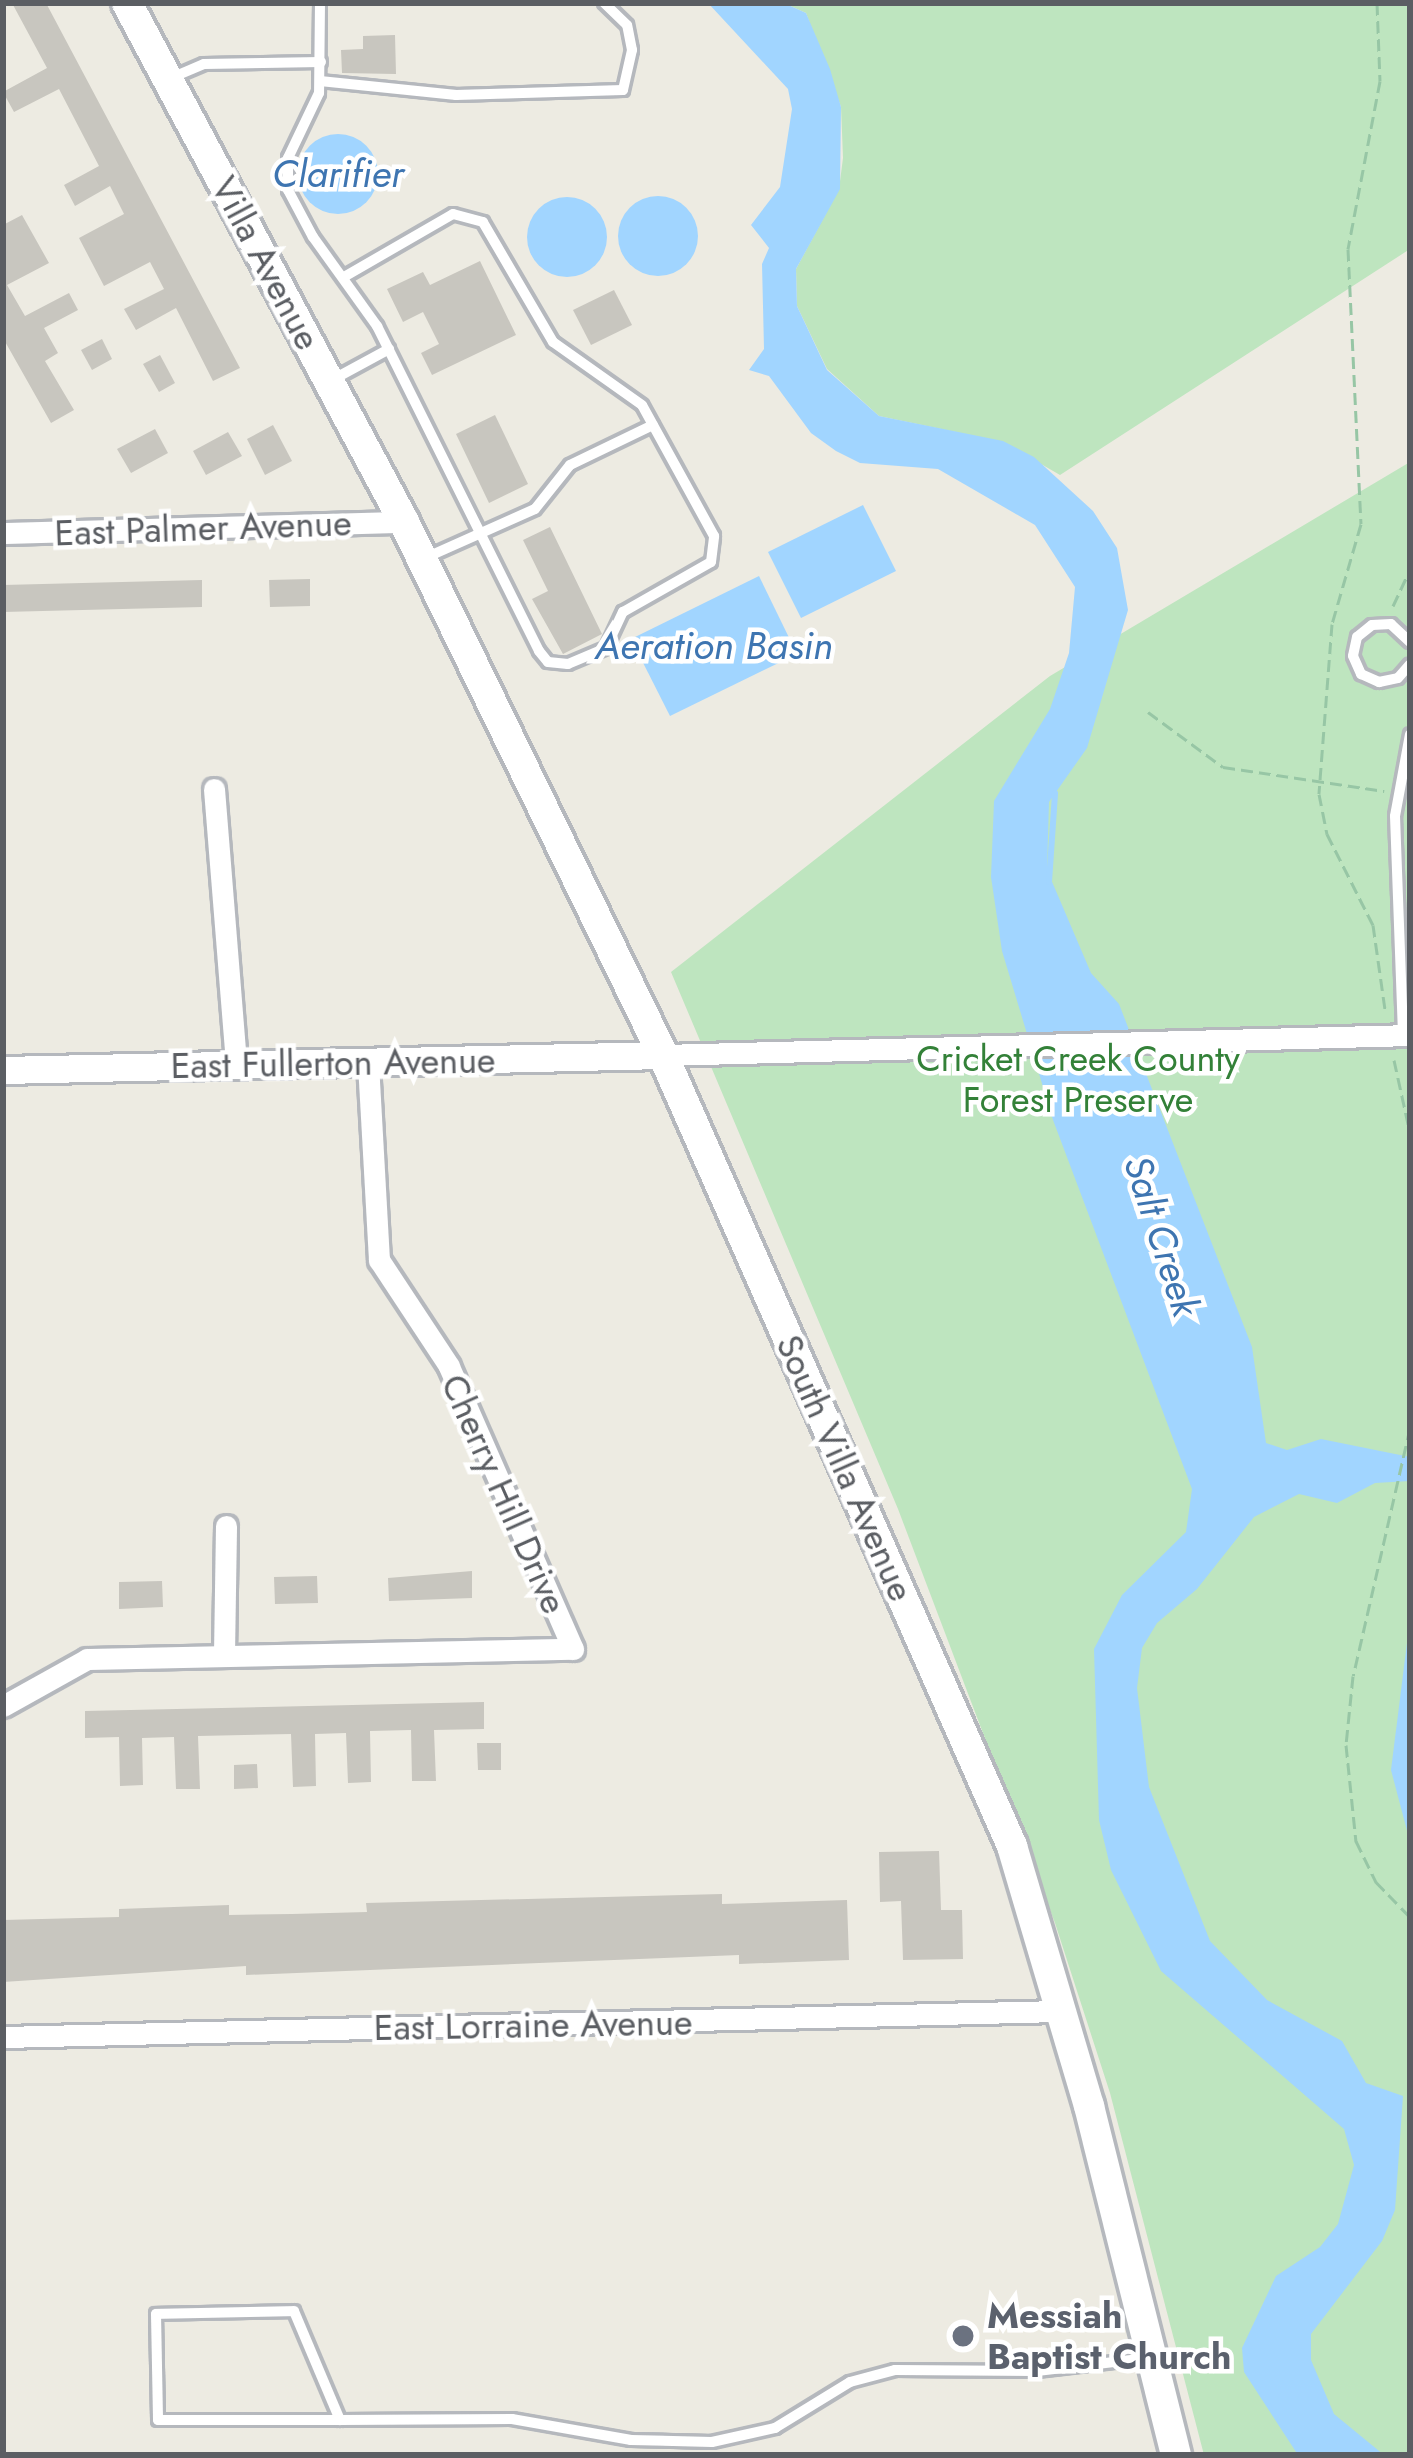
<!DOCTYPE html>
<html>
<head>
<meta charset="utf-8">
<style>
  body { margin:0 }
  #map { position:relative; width:1413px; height:2458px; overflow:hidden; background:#edebe2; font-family:Jost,sans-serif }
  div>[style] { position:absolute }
  .green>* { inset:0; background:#bee5bf }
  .water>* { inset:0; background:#a1d5ff }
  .round { border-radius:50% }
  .stream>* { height:6px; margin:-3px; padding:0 3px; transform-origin:3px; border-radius:3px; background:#a1d5ff }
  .building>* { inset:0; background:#c8c6bf }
  .path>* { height:3px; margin-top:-1.5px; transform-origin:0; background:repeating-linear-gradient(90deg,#97c6a5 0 12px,transparent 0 18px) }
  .roads { filter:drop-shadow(3px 0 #b5b8bd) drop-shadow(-3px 0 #b5b8bd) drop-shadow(0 3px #b5b8bd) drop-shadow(0 -3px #b5b8bd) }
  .service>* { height:10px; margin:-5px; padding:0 5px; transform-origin:5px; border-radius:5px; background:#fff }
  .minor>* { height:21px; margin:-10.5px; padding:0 10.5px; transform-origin:10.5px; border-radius:10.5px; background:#fff }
  .tertiary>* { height:27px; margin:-13.5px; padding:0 13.5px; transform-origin:13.5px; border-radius:13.5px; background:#fff }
  .secondary>* { height:30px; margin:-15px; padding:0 15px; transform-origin:15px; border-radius:15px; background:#fff }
  .dots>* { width:33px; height:33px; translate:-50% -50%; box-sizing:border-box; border:6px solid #fff; border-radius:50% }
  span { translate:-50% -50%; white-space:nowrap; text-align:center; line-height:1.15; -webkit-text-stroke:9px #fff; paint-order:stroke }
  .street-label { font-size:36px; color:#5b5e63 }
  .park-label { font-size:36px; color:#338138 }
  .worship-label { font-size:36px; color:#5b616d; font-weight:700 }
  .left { translate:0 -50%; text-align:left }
  .water-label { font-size:39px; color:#3e75b1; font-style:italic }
  .frame { position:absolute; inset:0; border:6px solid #5b5e63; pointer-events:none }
</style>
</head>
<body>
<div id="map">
  <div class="green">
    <div style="clip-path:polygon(784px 3px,1410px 3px,1410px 249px,1060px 475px,1003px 442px,879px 416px,827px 369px,797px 306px,796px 269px,839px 189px,843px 158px,841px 107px,806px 13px)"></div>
    <div style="clip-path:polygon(1410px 462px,1410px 2455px,1204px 2455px,1110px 2093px,1055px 1923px,898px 1509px,671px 972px,1050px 676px)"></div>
  </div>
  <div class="water">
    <div style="clip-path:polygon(708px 3px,784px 3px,806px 13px,830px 69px,841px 107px,840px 189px,796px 269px,797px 306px,827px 370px,879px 416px,1003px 441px,1034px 457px,1093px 511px,1117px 548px,1128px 610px,1087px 748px,1049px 802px,1047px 870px,1091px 973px,1119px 1004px,1252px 1347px,1266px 1443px,1287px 1450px,1321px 1439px,1410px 1457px,1410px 1481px,1375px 1483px,1337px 1503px,1299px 1494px,1254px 1517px,1197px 1589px,1157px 1623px,1142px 1648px,1137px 1688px,1149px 1787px,1210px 1941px,1267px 2000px,1342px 2041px,1366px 2083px,1403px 2096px,1395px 2210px,1382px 2241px,1311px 2334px,1311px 2360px,1334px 2414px,1384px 2455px,1298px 2455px,1244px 2372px,1242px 2348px,1276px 2276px,1320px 2247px,1338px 2224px,1354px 2165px,1344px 2129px,1161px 1971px,1111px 1870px,1099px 1820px,1094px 1649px,1122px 1595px,1186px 1532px,1192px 1489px,1053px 1120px,1002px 951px,991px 877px,994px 801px,1050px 709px,1069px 653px,1075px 587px,1035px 525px,938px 469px,860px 463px,836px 451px,811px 433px,769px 376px,749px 370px,764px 349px,762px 264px,769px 248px,751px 225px,780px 187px,792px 109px,788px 89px)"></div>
    <div class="round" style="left:298px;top:134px;width:80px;height:80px"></div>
    <div class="round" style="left:618px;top:196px;width:80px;height:80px"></div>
    <div class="round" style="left:527px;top:197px;width:80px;height:80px"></div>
    <div style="clip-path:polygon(863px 505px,896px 571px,801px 618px,768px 552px)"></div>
    <div style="clip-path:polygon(759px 576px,797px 654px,670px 716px,631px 639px)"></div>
    <div style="clip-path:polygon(1410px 1619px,1410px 1842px,1391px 1770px)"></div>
  </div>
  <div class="stream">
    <div style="left:1049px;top:882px;width:89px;rotate:-86.1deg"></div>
  </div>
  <div class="building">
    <div style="clip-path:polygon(12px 3px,46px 3px,240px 368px,213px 381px,176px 308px,136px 330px,124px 309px,164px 289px,150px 262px,104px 286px,79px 238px,124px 214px,110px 186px,75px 206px,64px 185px,99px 166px,59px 89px,14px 112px,3px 92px,47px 68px)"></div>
    <div style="clip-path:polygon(395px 35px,396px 74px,342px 73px,341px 50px,363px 49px,363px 36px)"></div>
    <div style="clip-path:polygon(22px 215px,49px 263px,7px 285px,25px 316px,69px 293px,78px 310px,44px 328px,58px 353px,45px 361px,74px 410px,51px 423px,3px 338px,3px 225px)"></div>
    <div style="clip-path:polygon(480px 261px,516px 335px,432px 375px,421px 353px,439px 344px,423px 312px,403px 322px,387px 289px,423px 272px,430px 285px)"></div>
    <div style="clip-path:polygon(614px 290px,632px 325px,591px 345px,573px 310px)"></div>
    <div style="clip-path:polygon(102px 339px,112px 359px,92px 370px,81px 350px)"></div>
    <div style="clip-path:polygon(160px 355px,175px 383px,159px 392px,143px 364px)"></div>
    <div style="clip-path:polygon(495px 415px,528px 484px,489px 503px,456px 434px)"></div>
    <div style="clip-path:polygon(273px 425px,292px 461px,265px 475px,247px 439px)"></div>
    <div style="clip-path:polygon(155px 429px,168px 453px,131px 473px,117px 449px)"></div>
    <div style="clip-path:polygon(228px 432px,242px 456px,206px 475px,193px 451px)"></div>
    <div style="clip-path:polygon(550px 527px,602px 634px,563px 654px,532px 599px,548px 591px,523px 540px)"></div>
    <div style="clip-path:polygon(310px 579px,310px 606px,270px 607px,269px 580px)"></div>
    <div style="clip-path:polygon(202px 580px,202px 607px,3px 612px,3px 585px)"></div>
    <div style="clip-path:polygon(472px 1571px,472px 1598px,389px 1601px,388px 1578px)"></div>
    <div style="clip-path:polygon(317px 1576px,318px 1603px,275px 1604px,274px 1577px)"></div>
    <div style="clip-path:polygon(162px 1581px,163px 1607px,119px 1609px,119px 1582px)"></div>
    <div style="clip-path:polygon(484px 1702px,484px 1729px,434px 1730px,436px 1781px,412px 1781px,411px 1730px,370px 1731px,371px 1782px,348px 1783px,346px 1733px,315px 1734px,316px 1786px,293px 1787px,291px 1734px,198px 1736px,200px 1789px,176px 1789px,174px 1737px,142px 1738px,143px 1785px,120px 1786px,119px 1737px,85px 1738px,85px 1711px)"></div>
    <div style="clip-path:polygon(477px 1743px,501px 1743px,501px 1770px,478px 1770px)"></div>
    <div style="clip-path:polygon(257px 1764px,258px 1788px,234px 1789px,234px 1765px)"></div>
    <div style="clip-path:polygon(939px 1851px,941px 1910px,962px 1910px,963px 1959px,903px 1960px,901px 1901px,880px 1902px,879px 1852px)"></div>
    <div style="clip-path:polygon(722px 1894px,722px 1904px,847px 1900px,849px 1960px,739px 1964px,739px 1955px,246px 1975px,246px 1966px,3px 1982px,3px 1920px,119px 1917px,119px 1909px,229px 1905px,229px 1915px,292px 1914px,367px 1912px,366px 1903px)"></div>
  </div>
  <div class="path">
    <div style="left:1377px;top:3px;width:78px;rotate:87.8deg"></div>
    <div style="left:1380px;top:81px;width:171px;rotate:100.8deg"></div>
    <div style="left:1348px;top:249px;width:275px;rotate:87.3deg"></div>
    <div style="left:1361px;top:524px;width:104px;rotate:106.2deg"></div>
    <div style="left:1332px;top:624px;width:170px;rotate:94.4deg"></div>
    <div style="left:1319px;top:794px;width:41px;rotate:78.7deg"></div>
    <div style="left:1327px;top:834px;width:102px;rotate:63.2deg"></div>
    <div style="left:1373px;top:925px;width:85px;rotate:81.9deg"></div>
    <div style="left:1393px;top:606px;width:40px;rotate:-65deg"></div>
    <div style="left:1148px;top:712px;width:93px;rotate:36.3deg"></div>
    <div style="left:1223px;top:767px;width:163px;rotate:8.5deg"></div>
    <div style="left:1394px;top:1060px;width:75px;rotate:77.6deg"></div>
    <div style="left:1410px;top:1428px;width:254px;rotate:102.9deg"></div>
    <div style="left:1353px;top:1676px;width:69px;rotate:95.8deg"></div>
    <div style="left:1346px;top:1745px;width:97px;rotate:84.1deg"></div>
    <div style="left:1356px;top:1841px;width:46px;rotate:64deg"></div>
    <div style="left:1376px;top:1882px;width:49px;rotate:45.8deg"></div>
  </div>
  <div class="roads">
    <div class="service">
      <div style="left:320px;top:3px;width:90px;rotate:90.6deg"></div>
      <div style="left:319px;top:93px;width:72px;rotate:115.5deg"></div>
      <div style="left:288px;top:158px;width:32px;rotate:90deg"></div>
      <div style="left:288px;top:190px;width:53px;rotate:62deg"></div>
      <div style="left:313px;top:237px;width:110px;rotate:54.3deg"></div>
      <div style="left:377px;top:326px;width:363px;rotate:63.5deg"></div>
      <div style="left:539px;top:651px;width:14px;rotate:51deg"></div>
      <div style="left:548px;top:662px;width:20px;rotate:6deg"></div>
      <div style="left:568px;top:664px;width:41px;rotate:-22.8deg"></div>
      <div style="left:606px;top:648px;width:40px;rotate:-65deg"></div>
      <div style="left:623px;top:612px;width:101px;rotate:-29.6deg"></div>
      <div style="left:711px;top:562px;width:26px;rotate:-83deg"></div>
      <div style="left:714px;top:536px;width:149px;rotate:-118.8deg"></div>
      <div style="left:642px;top:405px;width:109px;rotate:-144.7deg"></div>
      <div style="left:553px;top:342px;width:139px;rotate:-120.3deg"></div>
      <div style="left:483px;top:222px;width:31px;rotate:-165deg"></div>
      <div style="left:453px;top:214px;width:126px;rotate:150deg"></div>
      <div style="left:171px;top:78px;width:36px;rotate:-23deg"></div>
      <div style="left:204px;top:64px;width:117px;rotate:-1deg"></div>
      <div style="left:320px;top:81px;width:137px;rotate:5.9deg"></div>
      <div style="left:456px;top:95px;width:167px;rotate:-1.7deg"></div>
      <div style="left:623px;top:90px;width:41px;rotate:-77.3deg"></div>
      <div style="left:632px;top:50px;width:25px;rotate:-101deg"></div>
      <div style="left:627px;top:25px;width:32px;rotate:-136deg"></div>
      <div style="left:332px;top:380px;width:65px;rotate:-28.5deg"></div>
      <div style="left:425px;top:558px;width:120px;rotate:-24deg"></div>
      <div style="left:535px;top:509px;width:56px;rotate:-51.5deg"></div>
      <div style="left:570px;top:465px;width:92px;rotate:-25.7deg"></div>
      <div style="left:1410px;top:642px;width:26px;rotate:-137deg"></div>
      <div style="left:1391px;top:624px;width:19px;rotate:177deg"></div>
      <div style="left:1372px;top:625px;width:19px;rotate:141deg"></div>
      <div style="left:1357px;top:637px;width:19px;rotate:102deg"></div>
      <div style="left:1353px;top:656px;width:20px;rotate:66deg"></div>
      <div style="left:1361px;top:674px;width:20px;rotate:24deg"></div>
      <div style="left:1379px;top:682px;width:19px;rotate:-12deg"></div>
      <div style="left:1398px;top:678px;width:18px;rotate:-49deg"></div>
      <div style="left:1403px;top:1034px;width:218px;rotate:-92.1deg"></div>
      <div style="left:1395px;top:816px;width:83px;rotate:-79.6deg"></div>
      <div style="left:340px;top:2420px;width:118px;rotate:-112.9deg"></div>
      <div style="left:294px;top:2311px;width:138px;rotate:178.8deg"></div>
      <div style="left:156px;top:2314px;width:106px;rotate:88.9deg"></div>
      <div style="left:158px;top:2420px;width:182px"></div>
      <div style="left:340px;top:2420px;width:172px;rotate:-0.3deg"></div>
      <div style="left:512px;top:2419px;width:121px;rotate:10deg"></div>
      <div style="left:631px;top:2440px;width:81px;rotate:1.4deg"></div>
      <div style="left:712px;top:2442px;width:65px;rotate:-12.5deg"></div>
      <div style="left:775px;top:2428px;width:88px;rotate:-31.5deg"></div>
      <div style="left:850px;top:2382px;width:47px;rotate:-14.9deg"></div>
      <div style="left:895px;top:2370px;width:142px;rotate:0.4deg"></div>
      <div style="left:1037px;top:2371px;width:112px;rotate:-6.7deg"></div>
    </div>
    <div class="minor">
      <div style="left:3px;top:533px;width:401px;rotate:-1.6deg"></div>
      <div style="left:214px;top:789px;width:277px;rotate:85.4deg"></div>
      <div style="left:663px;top:1055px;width:747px;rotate:-1.53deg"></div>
      <div style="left:224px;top:1654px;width:128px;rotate:-89.1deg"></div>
      <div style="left:3px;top:1706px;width:96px;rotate:-29.2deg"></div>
      <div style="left:87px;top:1659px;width:486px;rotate:-1.2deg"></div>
      <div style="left:573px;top:1649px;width:309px;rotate:-113.7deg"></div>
      <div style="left:449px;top:1366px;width:127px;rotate:-123.4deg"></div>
      <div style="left:379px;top:1260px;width:197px;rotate:-93.2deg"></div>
      <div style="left:3px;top:2037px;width:1060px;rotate:-1.41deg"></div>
    </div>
    <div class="tertiary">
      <div style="left:3px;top:1070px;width:660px;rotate:-1.3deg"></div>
    </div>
    <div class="secondary">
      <div style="left:127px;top:3px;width:588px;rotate:61.91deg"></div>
      <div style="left:404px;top:522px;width:593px;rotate:64.08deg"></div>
      <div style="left:663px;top:1055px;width:865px;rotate:66.19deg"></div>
      <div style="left:1012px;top:1846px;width:271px;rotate:73.5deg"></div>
      <div style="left:1089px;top:2106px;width:360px;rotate:76deg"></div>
    </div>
  </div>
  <div class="dots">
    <div style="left:963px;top:2336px;background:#6b7280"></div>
  </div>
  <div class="street-label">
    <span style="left:266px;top:263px;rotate:62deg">Villa Avenue</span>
    <span style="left:203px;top:528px;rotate:-2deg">East Palmer Avenue</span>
    <span style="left:333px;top:1063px;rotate:-1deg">East Fullerton Avenue</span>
    <span style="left:845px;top:1468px;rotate:66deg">South Villa Avenue</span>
    <span style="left:504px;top:1494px;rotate:66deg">Cherry Hill Drive</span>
    <span style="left:533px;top:2025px;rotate:-1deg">East Lorraine Avenue</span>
  </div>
  <div class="park-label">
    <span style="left:1078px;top:1079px">Cricket Creek County<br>Forest Preserve</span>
  </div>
  <div class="worship-label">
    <span class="left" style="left:987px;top:2336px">Messiah<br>Baptist Church</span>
  </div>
  <div class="water-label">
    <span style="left:338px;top:174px">Clarifier</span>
    <span style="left:714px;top:646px">Aeration Basin</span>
    <span style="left:1161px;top:1236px;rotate:72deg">Salt Creek</span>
  </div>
  <div class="frame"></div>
</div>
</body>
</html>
